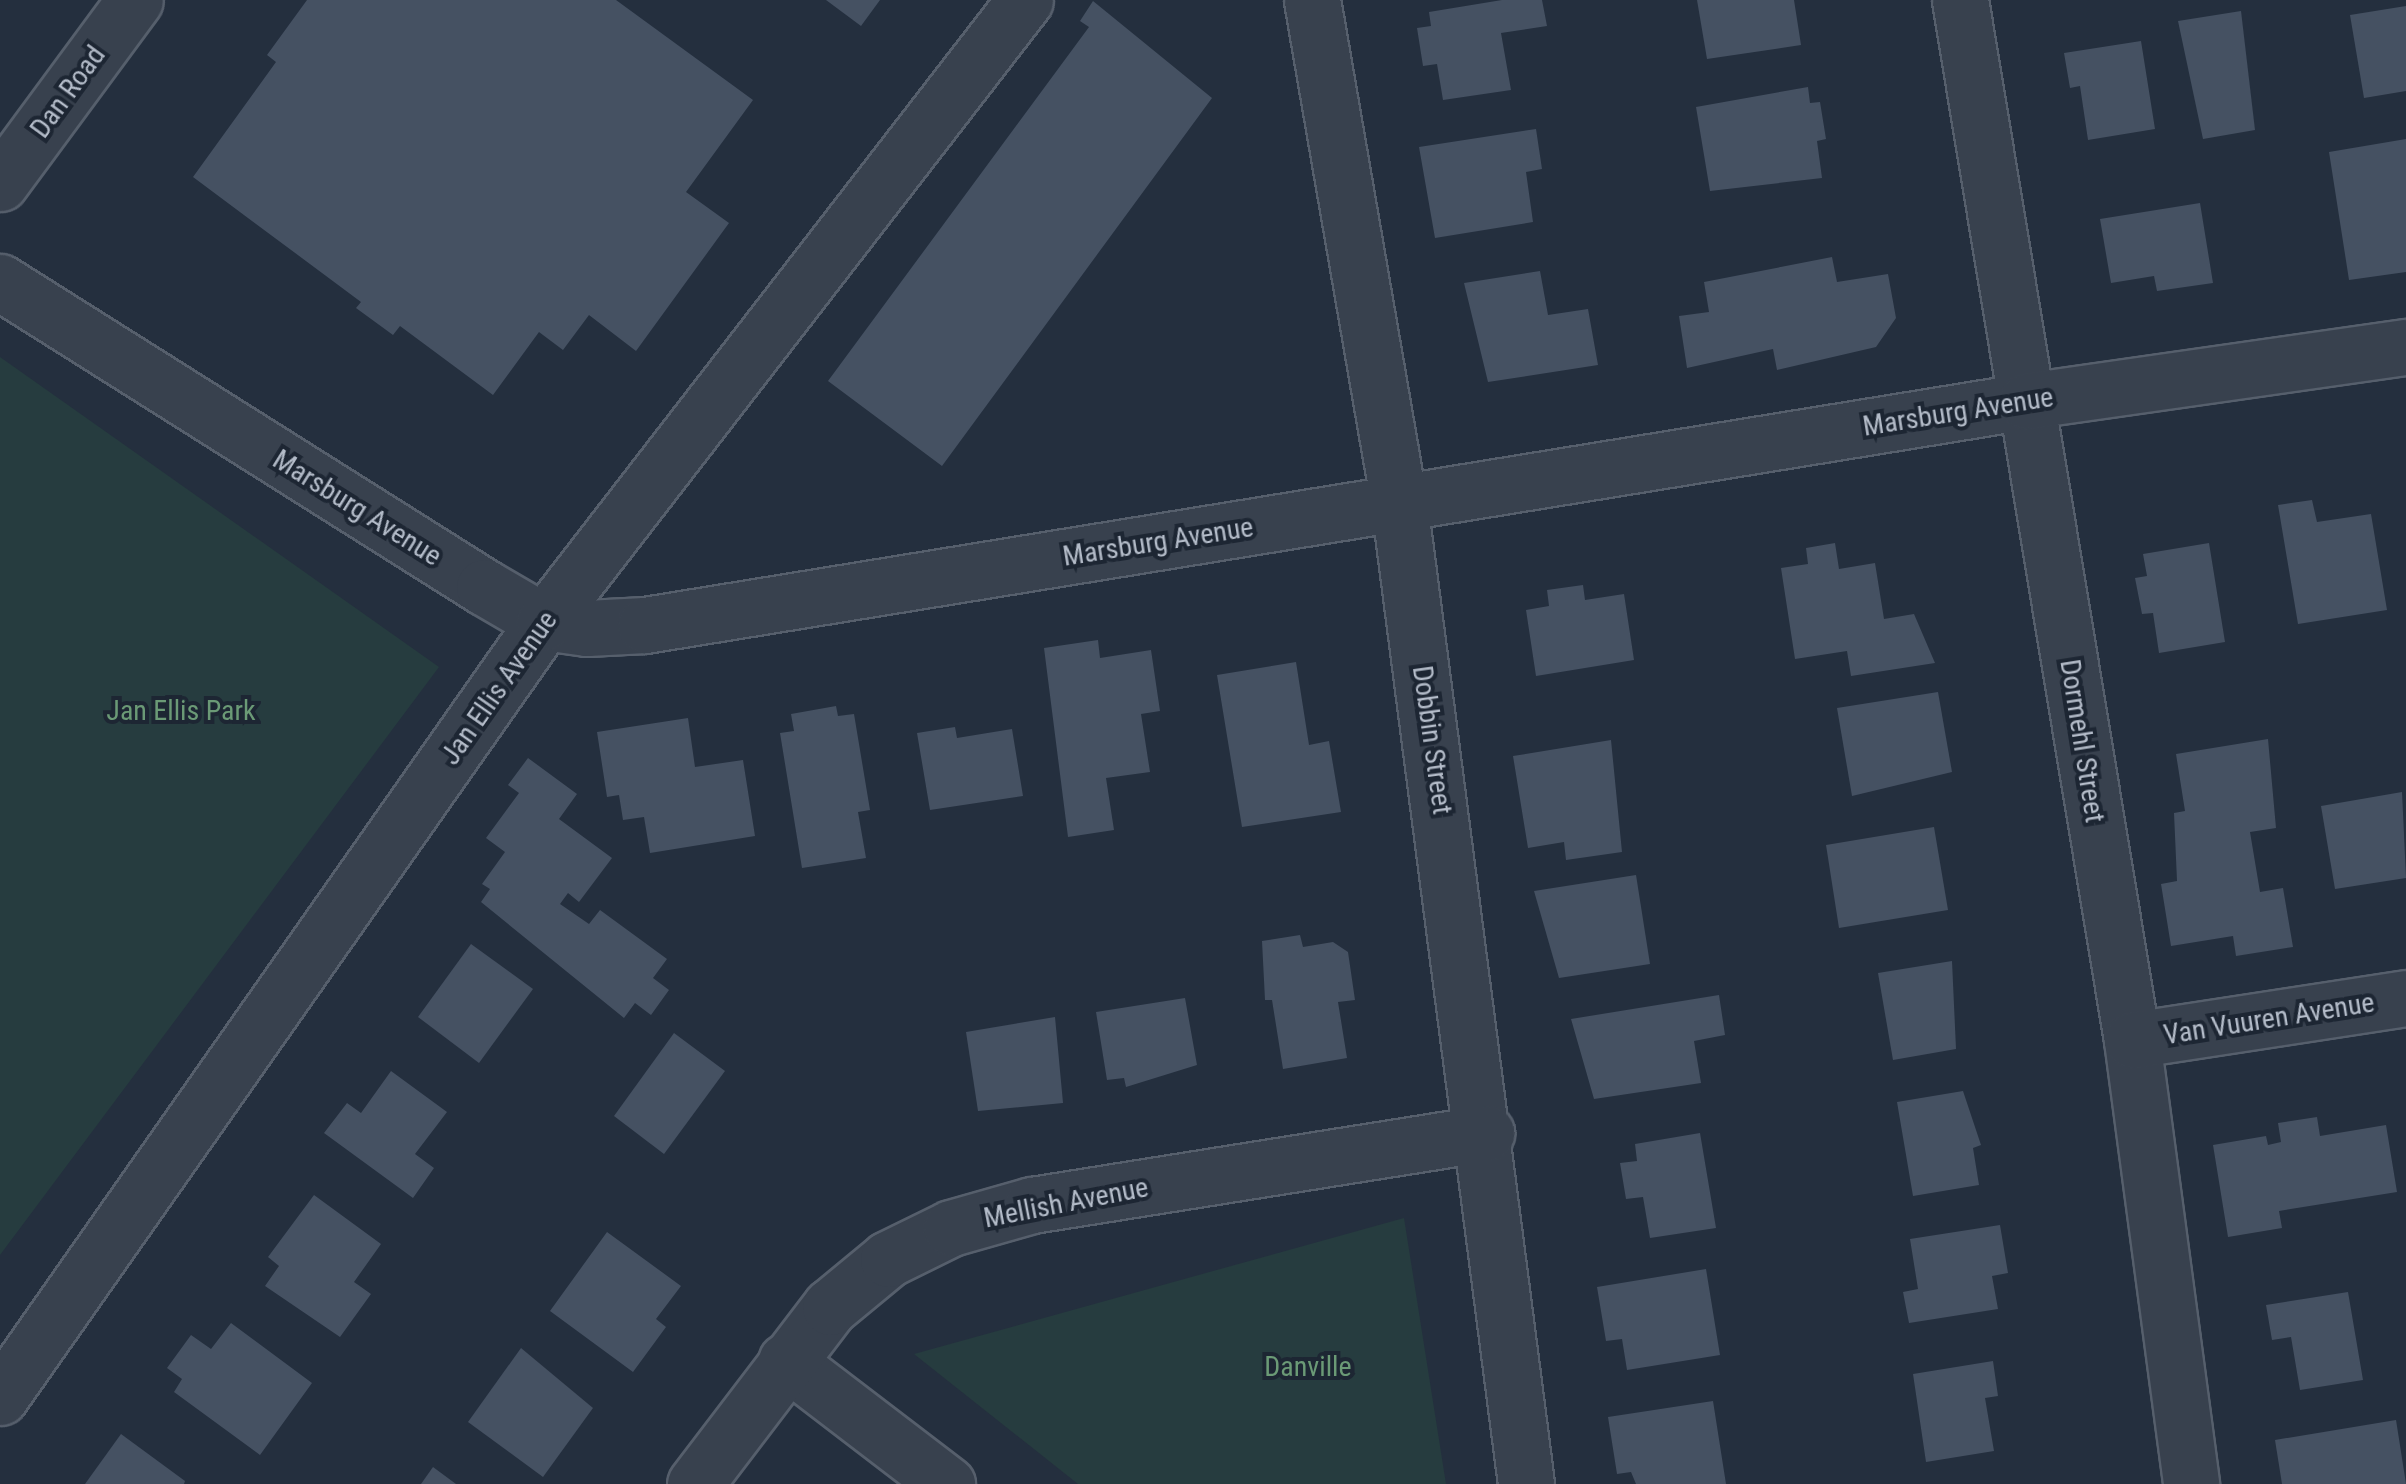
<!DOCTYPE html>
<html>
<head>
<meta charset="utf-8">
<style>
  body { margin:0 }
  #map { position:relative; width:2406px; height:1484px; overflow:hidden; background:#242f3e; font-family:"Roboto Condensed",sans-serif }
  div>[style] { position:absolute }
  .green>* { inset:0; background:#263c3f }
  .building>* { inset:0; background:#455162 }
  .roads { filter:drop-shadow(2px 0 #565f6c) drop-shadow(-2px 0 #565f6c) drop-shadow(0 2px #565f6c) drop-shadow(0 -2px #565f6c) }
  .street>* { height:55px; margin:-27.5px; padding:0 27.5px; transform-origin:27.5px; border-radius:27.5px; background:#38414e }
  span { translate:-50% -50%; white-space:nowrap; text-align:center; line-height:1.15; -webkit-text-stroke:8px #1d2633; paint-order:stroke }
  .street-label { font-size:28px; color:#b4bcc9 }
  .park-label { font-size:28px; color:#6b9a76 }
</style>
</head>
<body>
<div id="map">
  <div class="green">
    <div style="clip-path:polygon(0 357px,439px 667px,0 1255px)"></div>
    <div style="clip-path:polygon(1404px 1218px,1446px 1484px,1078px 1484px,914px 1354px)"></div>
  </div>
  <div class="building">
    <div style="clip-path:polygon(307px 0,616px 0,753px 100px,686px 192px,729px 223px,636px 351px,589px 315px,563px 350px,539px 332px,493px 395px,400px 326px,393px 335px,356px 308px,361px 302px,193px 177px,276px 62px,267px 55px)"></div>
    <div style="clip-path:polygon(826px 0,880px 0,861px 26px)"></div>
    <div style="clip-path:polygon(1502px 0,1542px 0,1547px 26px,1501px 33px,1511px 90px,1443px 100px,1437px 64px,1423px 66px,1417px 28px,1431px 26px,1429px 12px)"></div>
    <div style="clip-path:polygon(1697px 0,1794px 0,1801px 45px,1707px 59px)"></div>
    <div style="clip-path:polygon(1093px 1px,1212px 98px,942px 466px,828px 381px,1089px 27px,1080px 21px)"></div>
    <div style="clip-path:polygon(2406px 6px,2406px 91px,2364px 98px,2350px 15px)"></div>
    <div style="clip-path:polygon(2241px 11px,2255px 130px,2203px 139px,2178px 21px)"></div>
    <div style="clip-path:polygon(2141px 41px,2155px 129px,2088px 140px,2080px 86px,2070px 88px,2064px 53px)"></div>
    <div style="clip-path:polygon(1808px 87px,1810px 103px,1820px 102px,1826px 139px,1817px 141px,1822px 178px,1710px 191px,1696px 107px)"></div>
    <div style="clip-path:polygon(1536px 129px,1542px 169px,1526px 172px,1533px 222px,1435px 238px,1419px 147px)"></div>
    <div style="clip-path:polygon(2406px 139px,2406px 272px,2349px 280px,2329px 152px)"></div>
    <div style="clip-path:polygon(2200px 203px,2213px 283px,2157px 291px,2154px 276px,2111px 283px,2100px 219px)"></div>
    <div style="clip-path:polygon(1832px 257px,1837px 282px,1888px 274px,1896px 318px,1876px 347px,1777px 370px,1773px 349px,1687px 368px,1679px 316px,1709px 312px,1704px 282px)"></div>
    <div style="clip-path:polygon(1540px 271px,1548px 315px,1588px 309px,1598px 365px,1488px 382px,1464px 283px)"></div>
    <div style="clip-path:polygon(2312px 500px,2317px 522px,2371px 514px,2387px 610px,2298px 624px,2278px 505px)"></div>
    <div style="clip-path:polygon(1835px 543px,1839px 569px,1875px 563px,1884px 619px,1914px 614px,1935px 663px,1851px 676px,1847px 651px,1795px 659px,1781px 568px,1808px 564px,1806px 548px)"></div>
    <div style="clip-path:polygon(2209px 543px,2225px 642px,2159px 653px,2153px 613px,2142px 614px,2135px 578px,2147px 576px,2143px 554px)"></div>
    <div style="clip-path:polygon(1583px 585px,1585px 600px,1624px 594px,1634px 660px,1536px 676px,1526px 610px,1549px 606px,1547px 590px)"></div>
    <div style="clip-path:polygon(1098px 640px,1100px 658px,1151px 650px,1160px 711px,1141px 714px,1150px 772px,1106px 778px,1114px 830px,1068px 837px,1044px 648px)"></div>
    <div style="clip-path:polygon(1296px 662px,1309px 745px,1329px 741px,1341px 812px,1242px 827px,1217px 675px)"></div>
    <div style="clip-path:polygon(1938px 692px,1952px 772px,1852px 796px,1837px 708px)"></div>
    <div style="clip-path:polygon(836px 706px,838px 716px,854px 714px,870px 810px,858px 812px,866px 858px,802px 868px,780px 733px,794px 731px,791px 714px)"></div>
    <div style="clip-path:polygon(688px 718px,695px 767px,743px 760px,755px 836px,650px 853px,644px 817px,623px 820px,619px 795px,607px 797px,597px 732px)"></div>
    <div style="clip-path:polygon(955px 727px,957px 738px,1012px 729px,1023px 796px,930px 810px,917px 733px)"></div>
    <div style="clip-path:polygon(2268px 739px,2276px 828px,2250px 832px,2260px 892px,2283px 888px,2293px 947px,2236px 956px,2233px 936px,2171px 946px,2161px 884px,2177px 881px,2174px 813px,2185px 811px,2176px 754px)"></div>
    <div style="clip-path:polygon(1611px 740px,1622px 852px,1566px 860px,1564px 842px,1528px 848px,1513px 756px)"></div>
    <div style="clip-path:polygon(528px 758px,577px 794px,559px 819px,612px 858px,579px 902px,568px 893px,560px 904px,589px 924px,600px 910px,667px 959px,653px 978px,669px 990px,651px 1015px,635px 1003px,624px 1018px,481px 902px,490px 889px,482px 884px,505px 852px,486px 838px,519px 793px,508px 785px)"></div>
    <div style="clip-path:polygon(2402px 792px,2406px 878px,2335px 889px,2321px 806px)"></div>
    <div style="clip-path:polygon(1934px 827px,1948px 910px,1839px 928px,1826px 845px)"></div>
    <div style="clip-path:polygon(1636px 875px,1650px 964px,1559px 978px,1534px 891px)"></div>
    <div style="clip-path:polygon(1300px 935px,1303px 947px,1333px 942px,1348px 952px,1355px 1000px,1338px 1002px,1347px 1058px,1283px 1069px,1272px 1000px,1265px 1000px,1262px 941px)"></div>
    <div style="clip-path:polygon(471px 944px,533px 989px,479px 1063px,418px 1017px)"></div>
    <div style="clip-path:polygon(1952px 961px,1956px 1049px,1893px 1060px,1878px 973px)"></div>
    <div style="clip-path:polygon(1719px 995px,1725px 1035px,1694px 1041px,1701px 1083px,1594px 1099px,1571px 1019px)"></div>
    <div style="clip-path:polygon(1185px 998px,1197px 1065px,1126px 1087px,1124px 1078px,1107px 1080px,1096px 1012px)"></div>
    <div style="clip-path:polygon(1055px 1017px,1063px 1103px,978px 1111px,966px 1032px)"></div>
    <div style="clip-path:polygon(674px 1033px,725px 1071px,664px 1154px,614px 1116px)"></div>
    <div style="clip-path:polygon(391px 1071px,447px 1112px,415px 1154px,434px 1168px,413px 1198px,324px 1133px,347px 1103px,361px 1113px)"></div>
    <div style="clip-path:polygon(1963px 1091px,1981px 1145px,1973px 1148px,1979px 1185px,1913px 1196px,1897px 1102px)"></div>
    <div style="clip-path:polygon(2317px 1117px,2320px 1136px,2386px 1125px,2397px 1192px,2279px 1211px,2282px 1228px,2228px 1237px,2213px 1145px,2266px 1136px,2268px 1145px,2281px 1142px,2278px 1123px)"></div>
    <div style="clip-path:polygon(1700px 1133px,1716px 1228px,1650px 1238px,1643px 1197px,1626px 1199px,1620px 1163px,1637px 1161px,1635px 1144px)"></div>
    <div style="clip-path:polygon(314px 1195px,381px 1244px,354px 1282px,371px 1294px,340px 1337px,265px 1286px,279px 1266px,268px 1257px)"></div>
    <div style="clip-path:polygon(2000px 1225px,2008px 1273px,1992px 1276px,1998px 1309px,1909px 1323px,1903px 1292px,1918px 1289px,1910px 1239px)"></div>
    <div style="clip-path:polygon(607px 1232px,681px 1286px,656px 1319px,666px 1327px,633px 1372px,550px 1311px)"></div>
    <div style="clip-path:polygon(1706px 1269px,1720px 1355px,1627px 1370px,1622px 1339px,1606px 1341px,1597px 1287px)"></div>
    <div style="clip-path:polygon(2348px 1292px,2363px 1380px,2300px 1390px,2291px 1337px,2272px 1340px,2266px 1305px)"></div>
    <div style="clip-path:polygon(231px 1323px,312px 1383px,260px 1455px,174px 1392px,182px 1379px,167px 1368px,191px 1335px,211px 1349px)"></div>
    <div style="clip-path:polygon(521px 1348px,593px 1408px,543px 1477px,468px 1422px)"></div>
    <div style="clip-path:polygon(1993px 1361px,1998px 1396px,1985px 1398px,1994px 1451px,1926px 1462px,1913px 1374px)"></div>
    <div style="clip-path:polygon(1713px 1401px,1726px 1484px,1636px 1484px,1631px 1472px,1617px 1474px,1608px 1417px)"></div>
    <div style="clip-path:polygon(2396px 1420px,2406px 1484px,2282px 1484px,2275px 1440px)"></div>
    <div style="clip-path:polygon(121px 1434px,185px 1481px,184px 1484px,85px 1484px)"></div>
    <div style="clip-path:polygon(433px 1467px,456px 1484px,421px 1484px)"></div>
  </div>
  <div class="roads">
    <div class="street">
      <div style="left:1312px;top:0;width:510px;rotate:80.19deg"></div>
      <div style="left:1399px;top:503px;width:989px;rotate:82.62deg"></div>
      <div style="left:1960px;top:0;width:1054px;rotate:80.61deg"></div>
      <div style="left:2132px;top:1040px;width:448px;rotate:82.4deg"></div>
      <div style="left:0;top:183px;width:227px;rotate:-53.6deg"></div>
      <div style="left:0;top:282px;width:572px;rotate:32.22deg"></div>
      <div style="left:484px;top:587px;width:69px;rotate:30.3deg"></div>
      <div style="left:544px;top:622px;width:43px;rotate:7.9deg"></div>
      <div style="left:587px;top:628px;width:58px;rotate:-3deg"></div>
      <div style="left:645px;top:625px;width:1399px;rotate:-9.21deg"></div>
      <div style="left:2026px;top:401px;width:384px;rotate:-8.1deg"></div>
      <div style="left:2132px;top:1040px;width:277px;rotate:-8.7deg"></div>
      <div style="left:786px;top:1361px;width:203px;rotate:37.4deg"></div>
      <div style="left:0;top:1397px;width:947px;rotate:-54.93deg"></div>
      <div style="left:544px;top:622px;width:786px;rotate:-52.28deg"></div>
      <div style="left:695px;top:1484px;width:223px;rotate:-52.7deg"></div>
      <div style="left:830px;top:1307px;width:75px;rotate:-39.6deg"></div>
      <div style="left:888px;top:1259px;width:70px;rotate:-26.2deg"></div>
      <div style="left:951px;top:1228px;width:84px;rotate:-15.9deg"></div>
      <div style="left:1032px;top:1205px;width:460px;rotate:-9deg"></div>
    </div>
  </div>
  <div class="street-label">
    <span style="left:68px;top:92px;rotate:-54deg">Dan Road</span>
    <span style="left:1958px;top:412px;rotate:-9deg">Marsburg Avenue</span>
    <span style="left:357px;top:508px;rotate:32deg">Marsburg Avenue</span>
    <span style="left:1158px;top:542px;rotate:-9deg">Marsburg Avenue</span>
    <span style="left:499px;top:688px;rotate:-55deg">Jan Ellis Avenue</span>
    <span style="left:1432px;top:740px;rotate:82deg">Dobbin Street</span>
    <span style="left:2082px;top:741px;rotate:81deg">Dormehl Street</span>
    <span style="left:2269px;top:1019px;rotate:-9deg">Van Vuuren Avenue</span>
    <span style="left:1066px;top:1203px;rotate:-11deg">Mellish Avenue</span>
  </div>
  <div class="park-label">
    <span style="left:181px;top:711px">Jan Ellis Park</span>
    <span style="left:1308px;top:1367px">Danville</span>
  </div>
</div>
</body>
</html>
